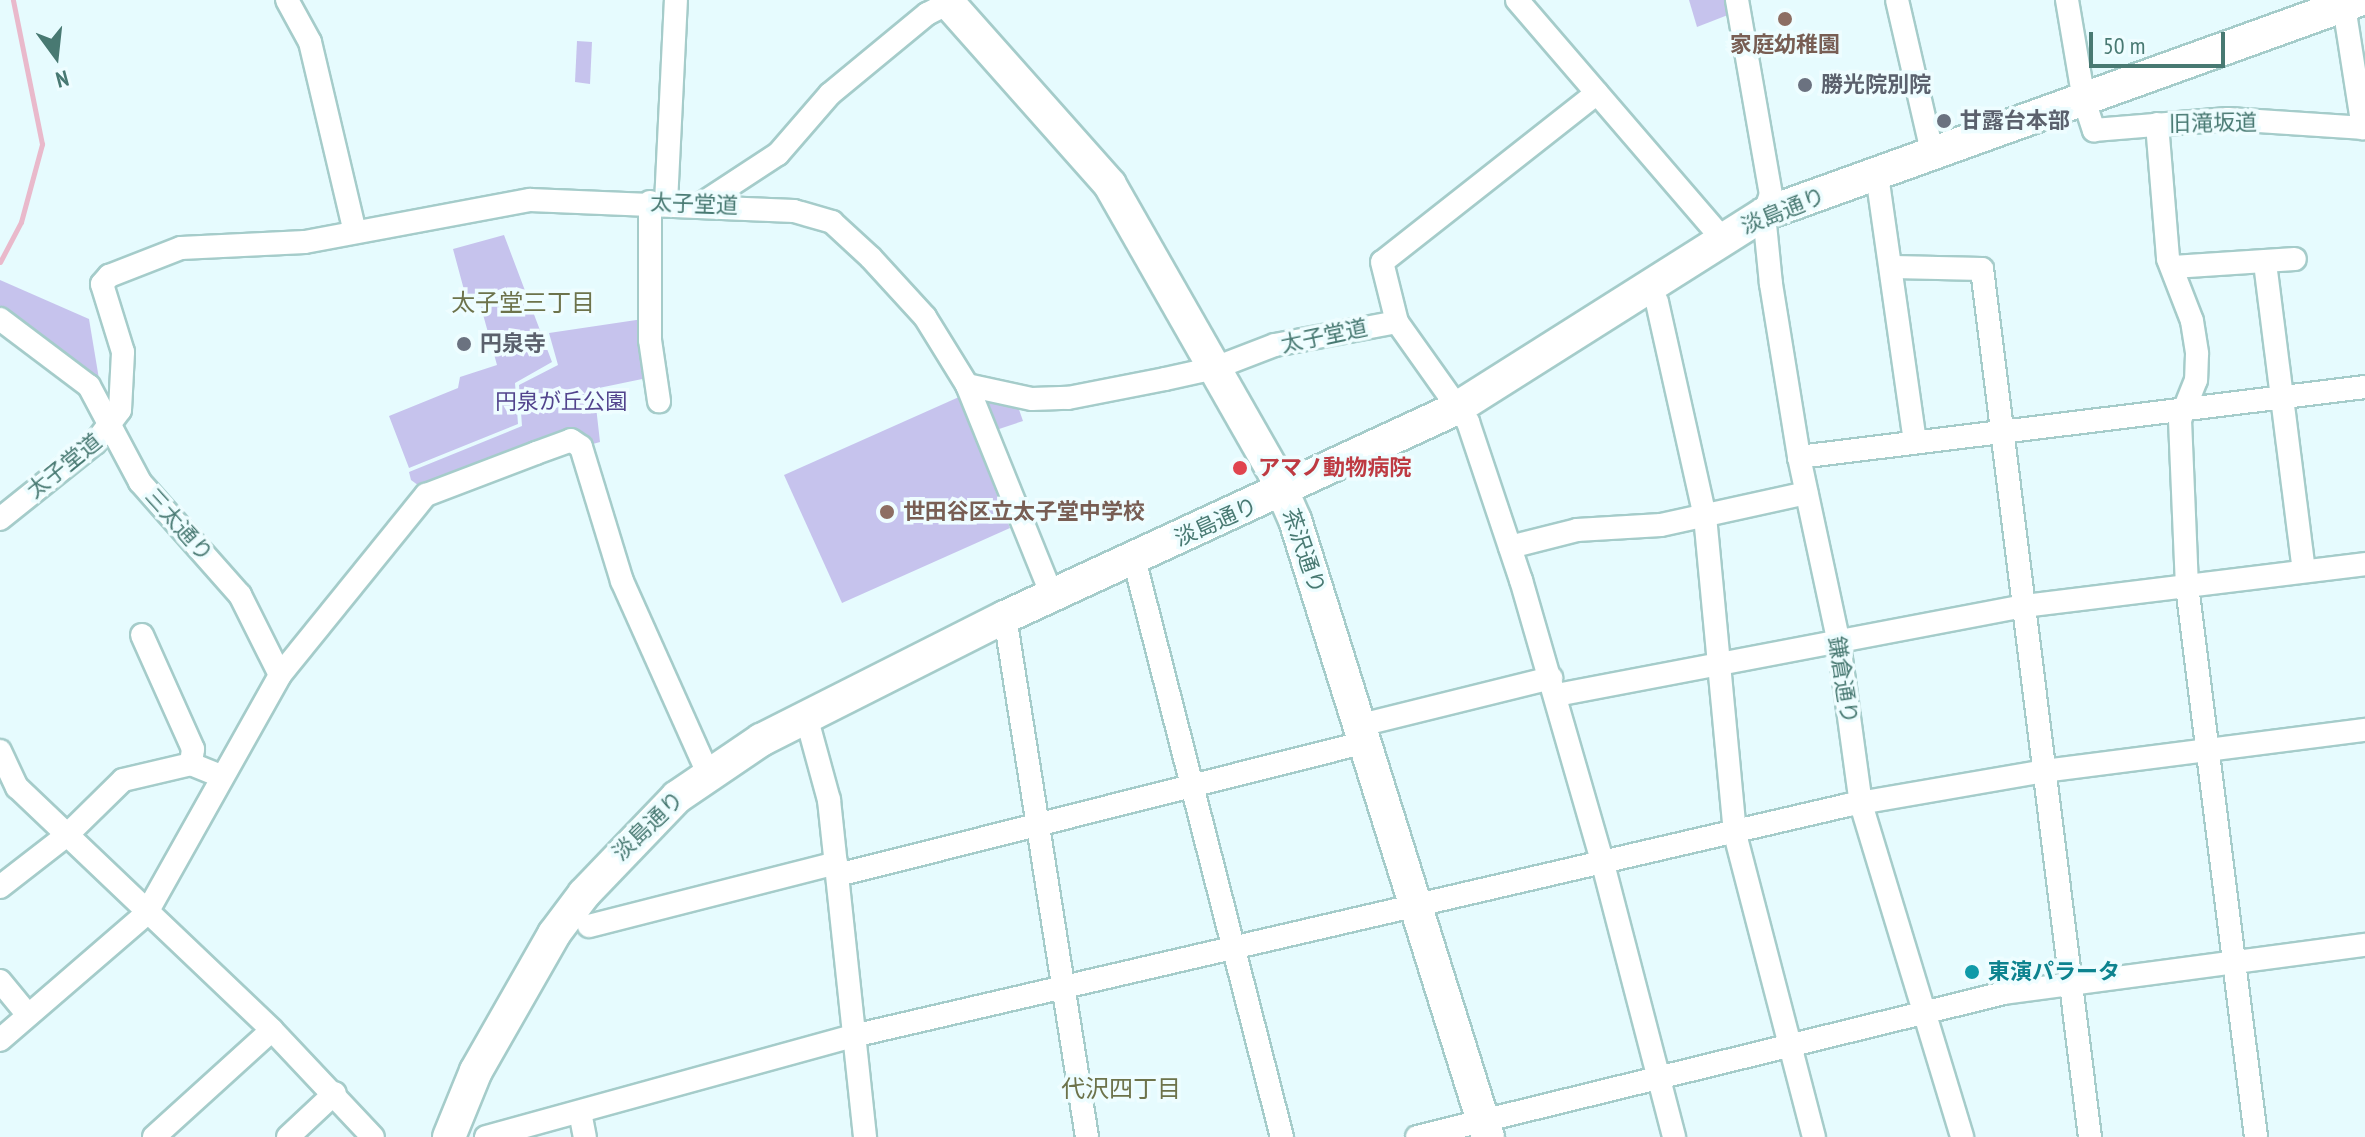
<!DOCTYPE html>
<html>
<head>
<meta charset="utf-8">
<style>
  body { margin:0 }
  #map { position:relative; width:2365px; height:1137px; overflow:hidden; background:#e6fbfe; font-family:"PT Sans Narrow","Noto Sans JP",sans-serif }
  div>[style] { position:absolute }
  .green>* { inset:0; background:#c6c3ed }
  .stream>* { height:5px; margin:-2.5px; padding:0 2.5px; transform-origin:2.5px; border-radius:2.5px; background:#e9b9cb }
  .roads { filter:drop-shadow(2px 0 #a5ccca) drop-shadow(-2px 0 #a5ccca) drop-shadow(0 2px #a5ccca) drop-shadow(0 -2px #a5ccca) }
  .street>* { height:22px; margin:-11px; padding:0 11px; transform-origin:11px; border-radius:11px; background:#fff }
  .secondary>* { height:32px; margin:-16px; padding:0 16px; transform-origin:16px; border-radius:16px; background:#fff }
  .dots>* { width:22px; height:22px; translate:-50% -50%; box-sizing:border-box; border:4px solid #eefdff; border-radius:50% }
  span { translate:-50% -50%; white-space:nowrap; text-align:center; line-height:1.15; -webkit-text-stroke:7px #eefdff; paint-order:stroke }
  .education-label { font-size:22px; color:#785e54; font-weight:700 }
  .left { translate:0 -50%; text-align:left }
  .worship-label { font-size:22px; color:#5b616d; font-weight:700 }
  .street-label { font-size:22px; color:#487972 }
  .park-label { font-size:22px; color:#52448d }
  .health-label { font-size:22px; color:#be3a42; font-weight:700 }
  .culture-label { font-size:22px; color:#0d838f; font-weight:700 }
  .neighbourhood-label { font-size:24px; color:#6d734b }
  .north { position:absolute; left:16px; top:16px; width:80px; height:80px; -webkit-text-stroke:6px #eefdff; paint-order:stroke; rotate:165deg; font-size:22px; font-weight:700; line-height:32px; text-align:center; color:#487972 }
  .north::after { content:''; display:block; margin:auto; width:28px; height:36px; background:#487972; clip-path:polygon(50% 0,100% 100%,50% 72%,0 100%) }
  .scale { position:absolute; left:2089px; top:32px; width:136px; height:36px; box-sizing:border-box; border:4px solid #487972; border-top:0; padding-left:10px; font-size:24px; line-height:28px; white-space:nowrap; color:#487972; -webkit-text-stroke:6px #eefdff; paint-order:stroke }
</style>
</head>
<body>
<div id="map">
  <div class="green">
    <div style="clip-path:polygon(1689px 0,1732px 0,1733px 13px,1697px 27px)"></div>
    <div style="clip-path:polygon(577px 41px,592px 42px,590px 84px,575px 82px)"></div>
    <div style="clip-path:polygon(504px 235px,552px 362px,515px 383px,518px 424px,409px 468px,389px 416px,458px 388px,460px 377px,497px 365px,479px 300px,467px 301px,453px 249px)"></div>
    <div style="clip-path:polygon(0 280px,89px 319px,99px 379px,0 311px)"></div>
    <div style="clip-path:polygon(643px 319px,647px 378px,594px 389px,600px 442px,426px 491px,411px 480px,409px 472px,522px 426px,519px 385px,558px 365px,549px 333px)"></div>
    <div style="clip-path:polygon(982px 392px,1016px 401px,1023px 421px,993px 431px)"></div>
    <div style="clip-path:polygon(959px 397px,1010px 528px,842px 603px,784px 475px)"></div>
  </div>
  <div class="stream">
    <div style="left:0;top:262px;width:45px;rotate:-62.3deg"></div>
    <div style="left:21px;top:222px;width:81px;rotate:-74.9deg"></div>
    <div style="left:42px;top:144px;width:147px;rotate:-101.4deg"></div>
  </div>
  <div class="roads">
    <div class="street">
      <div style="left:287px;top:0;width:48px;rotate:61.3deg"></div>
      <div style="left:310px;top:42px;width:195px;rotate:76.7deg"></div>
      <div style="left:1517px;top:0;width:313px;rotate:49.3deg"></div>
      <div style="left:1737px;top:0;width:197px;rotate:80.1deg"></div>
      <div style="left:1771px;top:194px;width:21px;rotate:109deg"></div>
      <div style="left:1764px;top:214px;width:70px;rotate:84.3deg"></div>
      <div style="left:1771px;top:284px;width:175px;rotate:80.8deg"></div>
      <div style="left:1799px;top:457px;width:191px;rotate:77.9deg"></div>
      <div style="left:1839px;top:644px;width:162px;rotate:82.2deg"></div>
      <div style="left:1861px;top:804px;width:348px;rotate:73.1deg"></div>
      <div style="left:1897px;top:0;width:160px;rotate:77deg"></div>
      <div style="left:2067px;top:0;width:101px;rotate:80.4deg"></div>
      <div style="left:2084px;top:100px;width:32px;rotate:72deg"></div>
      <div style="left:2094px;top:130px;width:134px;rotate:-4.7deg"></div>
      <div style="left:2228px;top:119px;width:137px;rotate:3.8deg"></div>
      <div style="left:2343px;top:0;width:130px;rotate:81.1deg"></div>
      <div style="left:1597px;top:93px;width:273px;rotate:141.8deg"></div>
      <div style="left:1382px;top:262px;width:62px;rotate:76deg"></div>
      <div style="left:1397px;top:322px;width:123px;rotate:54.6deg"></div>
      <div style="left:1468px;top:422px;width:167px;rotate:71.5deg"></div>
      <div style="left:1521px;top:580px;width:296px;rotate:73.9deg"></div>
      <div style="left:1603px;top:864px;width:282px;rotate:75.4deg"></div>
      <div style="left:2157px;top:124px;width:135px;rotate:85.3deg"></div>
      <div style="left:2168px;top:259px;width:66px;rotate:68.8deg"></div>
      <div style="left:2192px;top:321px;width:33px;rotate:81deg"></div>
      <div style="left:2197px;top:354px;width:26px;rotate:92deg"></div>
      <div style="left:2196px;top:380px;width:43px;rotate:111.8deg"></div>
      <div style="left:2180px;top:420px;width:166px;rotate:87.6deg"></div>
      <div style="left:2187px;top:586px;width:555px;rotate:82.86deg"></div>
      <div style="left:1877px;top:175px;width:270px;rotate:81.9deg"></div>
      <div style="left:650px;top:202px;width:138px;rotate:90deg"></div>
      <div style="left:650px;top:340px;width:62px;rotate:81.6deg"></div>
      <div style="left:666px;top:203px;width:203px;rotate:-87.2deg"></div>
      <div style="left:700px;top:205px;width:93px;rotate:-33.2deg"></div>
      <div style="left:778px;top:154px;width:79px;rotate:-49.1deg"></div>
      <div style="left:830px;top:94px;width:126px;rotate:-39.5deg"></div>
      <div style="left:927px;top:14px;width:30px;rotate:-27deg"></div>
      <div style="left:2265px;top:263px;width:310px;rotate:82.8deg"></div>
      <div style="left:1894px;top:267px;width:88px;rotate:1.3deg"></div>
      <div style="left:1982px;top:269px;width:875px;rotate:82.91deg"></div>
      <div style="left:2173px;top:267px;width:122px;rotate:-3.8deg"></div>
      <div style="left:1648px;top:286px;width:18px;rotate:61deg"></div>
      <div style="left:1657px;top:302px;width:219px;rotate:77.4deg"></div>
      <div style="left:1705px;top:516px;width:319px;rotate:84.6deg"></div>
      <div style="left:1735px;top:834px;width:313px;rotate:75.4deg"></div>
      <div style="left:0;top:319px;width:111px;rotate:37deg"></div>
      <div style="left:89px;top:386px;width:109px;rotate:62deg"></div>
      <div style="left:140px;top:482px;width:151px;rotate:48.5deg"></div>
      <div style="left:240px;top:595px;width:89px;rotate:63.4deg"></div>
      <div style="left:967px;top:385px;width:227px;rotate:68deg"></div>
      <div style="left:1799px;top:457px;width:570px;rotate:-7.05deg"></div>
      <div style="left:0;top:519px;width:122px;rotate:-38.7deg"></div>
      <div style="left:95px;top:443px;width:41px;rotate:-52.9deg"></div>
      <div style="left:120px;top:410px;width:58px;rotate:-87deg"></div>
      <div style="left:123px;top:352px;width:71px;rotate:-107.2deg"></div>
      <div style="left:102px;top:284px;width:11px;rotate:-49deg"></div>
      <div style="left:109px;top:276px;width:77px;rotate:-21.3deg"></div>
      <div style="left:181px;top:248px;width:124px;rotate:-2.8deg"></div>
      <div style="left:305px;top:242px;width:229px;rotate:-10.6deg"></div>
      <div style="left:530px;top:200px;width:264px;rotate:2.4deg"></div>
      <div style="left:794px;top:211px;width:40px;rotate:16deg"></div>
      <div style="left:832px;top:222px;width:53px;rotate:42.7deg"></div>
      <div style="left:871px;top:258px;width:80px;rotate:47.5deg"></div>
      <div style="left:925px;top:317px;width:80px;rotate:58.3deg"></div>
      <div style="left:967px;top:385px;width:66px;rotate:12.2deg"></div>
      <div style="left:1032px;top:399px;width:36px;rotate:-2deg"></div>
      <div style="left:1068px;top:398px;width:99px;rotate:-11.1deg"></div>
      <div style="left:1165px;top:379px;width:51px;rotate:-12.4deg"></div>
      <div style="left:1215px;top:368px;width:64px;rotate:-21deg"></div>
      <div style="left:1275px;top:345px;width:124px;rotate:-10.7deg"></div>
      <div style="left:1510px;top:547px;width:69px;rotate:-14.2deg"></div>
      <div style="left:1577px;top:530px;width:84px;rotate:-3.4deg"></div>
      <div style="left:1661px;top:525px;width:149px;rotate:-12.4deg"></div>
      <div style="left:1134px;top:559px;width:597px;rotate:75.64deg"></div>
      <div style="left:1005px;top:617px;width:526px;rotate:81.04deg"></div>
      <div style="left:142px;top:635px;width:125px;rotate:65.9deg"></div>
      <div style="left:193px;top:749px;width:15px;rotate:98deg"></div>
      <div style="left:1557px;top:695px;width:475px;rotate:-10.8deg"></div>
      <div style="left:2024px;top:606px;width:344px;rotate:-7deg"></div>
      <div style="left:806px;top:716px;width:87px;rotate:74.7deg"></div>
      <div style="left:829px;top:800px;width:339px;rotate:83.9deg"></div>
      <div style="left:1361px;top:725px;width:196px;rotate:-13.9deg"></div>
      <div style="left:0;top:751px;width:40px;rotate:65deg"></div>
      <div style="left:17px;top:787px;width:352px;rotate:43.6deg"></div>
      <div style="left:272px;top:1030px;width:147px;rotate:46.7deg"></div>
      <div style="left:838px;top:875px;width:544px;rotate:-14.14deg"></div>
      <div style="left:0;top:887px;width:85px;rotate:-37.8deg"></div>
      <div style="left:67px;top:835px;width:78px;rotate:-44.5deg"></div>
      <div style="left:123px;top:780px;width:70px;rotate:-13.2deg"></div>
      <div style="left:191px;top:764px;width:32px;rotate:22deg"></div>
      <div style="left:589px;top:926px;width:255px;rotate:-14.3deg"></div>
      <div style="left:0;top:981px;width:44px;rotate:50.5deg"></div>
      <div style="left:0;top:1040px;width:193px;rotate:-40.8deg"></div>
      <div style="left:146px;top:914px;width:274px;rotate:-60.7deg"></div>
      <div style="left:280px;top:675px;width:232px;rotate:-51deg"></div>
      <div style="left:426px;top:495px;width:118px;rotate:-20.9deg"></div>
      <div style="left:536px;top:453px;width:37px;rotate:-20deg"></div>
      <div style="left:571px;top:440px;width:12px;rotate:35deg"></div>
      <div style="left:581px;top:447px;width:140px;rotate:73deg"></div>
      <div style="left:622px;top:581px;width:210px;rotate:65.9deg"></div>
      <div style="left:580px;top:1112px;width:25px;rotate:79deg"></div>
      <div style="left:154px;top:1137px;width:159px;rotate:-42.2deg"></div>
      <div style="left:288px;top:1137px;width:64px;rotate:-43.1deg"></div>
      <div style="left:486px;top:1137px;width:381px;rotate:-15.4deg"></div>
      <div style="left:853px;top:1036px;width:1021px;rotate:-13.07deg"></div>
      <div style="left:1848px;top:805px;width:199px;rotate:-9.8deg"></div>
      <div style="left:2044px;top:771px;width:324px;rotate:-7.3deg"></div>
      <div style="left:1417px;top:1137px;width:604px;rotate:-13.78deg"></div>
      <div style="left:2004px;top:993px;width:364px;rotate:-7.6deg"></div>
    </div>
    <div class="secondary">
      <div style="left:946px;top:0;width:247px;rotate:48.4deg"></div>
      <div style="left:1110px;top:185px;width:331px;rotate:60.3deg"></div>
      <div style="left:1274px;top:472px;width:52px;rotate:66.4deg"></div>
      <div style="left:1295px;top:520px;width:646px;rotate:72.63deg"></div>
      <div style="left:449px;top:1137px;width:71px;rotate:-67.8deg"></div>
      <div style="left:476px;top:1071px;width:158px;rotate:-60.3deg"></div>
      <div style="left:554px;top:934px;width:50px;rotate:-53.1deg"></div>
      <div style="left:584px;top:894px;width:134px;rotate:-46.2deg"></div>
      <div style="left:677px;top:797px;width:102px;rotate:-34.2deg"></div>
      <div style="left:761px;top:740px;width:273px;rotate:-26.8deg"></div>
      <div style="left:1005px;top:617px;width:498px;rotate:-24.8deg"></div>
      <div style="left:1457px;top:408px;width:363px;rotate:-32.3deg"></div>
      <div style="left:1764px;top:214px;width:632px;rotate:-19.78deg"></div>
    </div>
  </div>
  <div class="dots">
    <div style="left:1785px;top:19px;background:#8d6e63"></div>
    <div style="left:1805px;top:85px;background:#6b7280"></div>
    <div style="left:1944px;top:121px;background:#6b7280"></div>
    <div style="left:464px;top:344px;background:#6b7280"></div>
    <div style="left:1240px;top:468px;background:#e0444e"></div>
    <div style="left:887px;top:512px;background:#8d6e63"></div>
    <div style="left:1972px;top:972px;background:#0f9aa8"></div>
  </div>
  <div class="education-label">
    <span style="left:1785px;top:45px">家庭幼稚園</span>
    <span class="left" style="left:903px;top:512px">世田谷区立太子堂中学校</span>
  </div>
  <div class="worship-label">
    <span class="left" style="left:1821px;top:85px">勝光院別院</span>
    <span class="left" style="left:1960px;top:121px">甘露台本部</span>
    <span class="left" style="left:480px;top:344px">円泉寺</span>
  </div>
  <div class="street-label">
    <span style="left:2213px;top:123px;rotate:-1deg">旧滝坂道</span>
    <span style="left:694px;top:204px;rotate:2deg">太子堂道</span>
    <span style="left:1783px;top:211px;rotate:-22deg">淡島通り</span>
    <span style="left:1324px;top:336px;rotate:-12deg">太子堂道</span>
    <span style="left:64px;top:466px;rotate:-39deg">太子堂道</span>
    <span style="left:1216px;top:522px;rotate:-24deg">淡島通り</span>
    <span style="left:179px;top:525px;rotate:48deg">三太通り</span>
    <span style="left:1304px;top:551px;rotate:71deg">茶沢通り</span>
    <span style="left:1843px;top:680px;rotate:81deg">鎌倉通り</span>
    <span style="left:648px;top:826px;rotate:-44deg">淡島通り</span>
  </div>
  <div class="park-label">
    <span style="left:561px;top:402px">円泉が丘公園</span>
  </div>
  <div class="health-label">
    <span class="left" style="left:1258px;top:468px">アマノ動物病院</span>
  </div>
  <div class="culture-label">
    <span class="left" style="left:1988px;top:972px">東演パラータ</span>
  </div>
  <div class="neighbourhood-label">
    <span style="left:523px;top:303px">太子堂三丁目</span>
    <span style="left:1121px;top:1089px">代沢四丁目</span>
  </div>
  <div class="north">N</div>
  <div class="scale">50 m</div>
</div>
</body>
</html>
